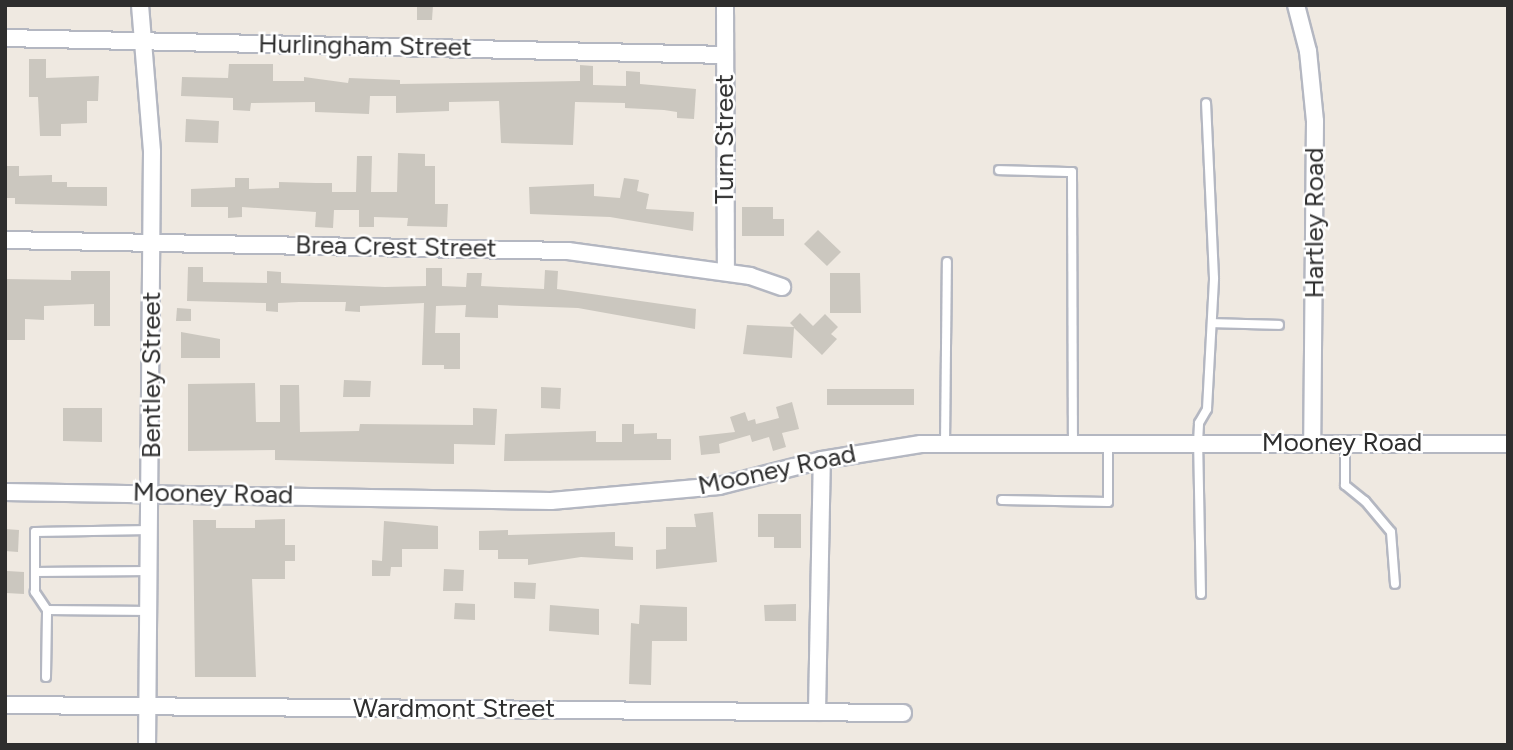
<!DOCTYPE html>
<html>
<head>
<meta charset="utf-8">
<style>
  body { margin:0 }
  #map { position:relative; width:1513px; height:750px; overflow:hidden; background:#efe9e1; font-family:Figtree,sans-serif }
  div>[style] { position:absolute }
  .building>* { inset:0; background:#cbc7bf }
  .roads { filter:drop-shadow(2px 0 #b4b7c1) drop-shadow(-2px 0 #b4b7c1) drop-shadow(0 2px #b4b7c1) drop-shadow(0 -2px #b4b7c1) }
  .lane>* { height:8px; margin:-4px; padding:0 4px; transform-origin:4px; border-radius:4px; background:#fff }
  .street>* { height:16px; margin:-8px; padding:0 8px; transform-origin:8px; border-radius:8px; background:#fff }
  span { translate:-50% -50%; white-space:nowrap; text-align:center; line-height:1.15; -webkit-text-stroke:5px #fff; paint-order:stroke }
  .street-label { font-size:26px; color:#2e2e2e }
  .frame { position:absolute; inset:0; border:7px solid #2e2e2e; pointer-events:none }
</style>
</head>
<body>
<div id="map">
  <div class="building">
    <div style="clip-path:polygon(417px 5px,433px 5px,432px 20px,417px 20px)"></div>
    <div style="clip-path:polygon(29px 59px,46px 59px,46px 78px,99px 76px,98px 101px,87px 101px,87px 123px,61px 124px,61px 136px,40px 136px,38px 97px,29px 97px)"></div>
    <div style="clip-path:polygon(229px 64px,273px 64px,273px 81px,304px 81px,304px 77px,348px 83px,349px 78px,400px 80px,400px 84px,580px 81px,580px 65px,593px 66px,593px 85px,626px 86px,626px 71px,640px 72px,640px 84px,696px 89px,694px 119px,677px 118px,677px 112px,664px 110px,625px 108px,625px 103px,575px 102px,573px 145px,501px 143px,499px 101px,449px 102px,449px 111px,396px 113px,396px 96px,370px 96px,369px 114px,315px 112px,315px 102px,251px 103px,250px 111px,233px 110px,233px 98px,181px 96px,182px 77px,228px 78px)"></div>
    <div style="clip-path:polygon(186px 119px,219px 121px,218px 143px,185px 142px)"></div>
    <div style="clip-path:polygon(398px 153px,425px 154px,425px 166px,435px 166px,435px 204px,448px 204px,447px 227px,407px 226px,408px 218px,374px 217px,374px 227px,359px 227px,359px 210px,334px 210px,333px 228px,315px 227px,316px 212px,242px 207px,242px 217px,228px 218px,228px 207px,191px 207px,191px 189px,235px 187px,235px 178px,249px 178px,249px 189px,279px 188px,279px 182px,316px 183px,332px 183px,332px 192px,356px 192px,357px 156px,372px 156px,371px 192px,397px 192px)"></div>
    <div style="clip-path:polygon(5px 166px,19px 166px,19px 176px,52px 175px,52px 182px,67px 182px,67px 187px,107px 187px,107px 206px,15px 204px,15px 198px,5px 198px)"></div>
    <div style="clip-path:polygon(624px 178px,639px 180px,637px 191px,649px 194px,646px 209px,694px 212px,693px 231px,610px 217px,530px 214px,529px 187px,594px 184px,594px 196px,620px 198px)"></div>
    <div style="clip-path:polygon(742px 207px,773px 207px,773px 219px,784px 219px,784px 236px,742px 236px)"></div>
    <div style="clip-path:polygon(818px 230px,841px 252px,827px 266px,804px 244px)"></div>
    <div style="clip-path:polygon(188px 267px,203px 267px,203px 282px,267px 283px,267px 271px,281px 272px,281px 283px,385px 287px,426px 286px,426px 268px,442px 268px,442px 286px,466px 287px,467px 273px,482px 273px,481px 286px,544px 289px,545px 270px,558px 271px,557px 289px,696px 309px,695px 329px,578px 308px,498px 305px,498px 318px,465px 317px,466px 305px,436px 306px,435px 333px,460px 333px,460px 369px,444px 369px,444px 365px,422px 365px,424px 303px,360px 306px,360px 312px,345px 311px,346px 302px,299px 302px,278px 303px,278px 312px,266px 311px,266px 303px,187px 301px)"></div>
    <div style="clip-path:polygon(71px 271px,110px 271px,110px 326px,94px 326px,94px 304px,44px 306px,44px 320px,25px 319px,25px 340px,5px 340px,5px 279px,71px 280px)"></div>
    <div style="clip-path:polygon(830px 273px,860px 273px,861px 313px,830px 313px)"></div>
    <div style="clip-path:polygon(177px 308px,191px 309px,191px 321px,176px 321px)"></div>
    <div style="clip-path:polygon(800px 313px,813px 326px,825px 314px,838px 327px,831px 334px,837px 339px,822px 355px,794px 328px,792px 358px,743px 354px,747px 325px,794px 327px,790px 323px)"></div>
    <div style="clip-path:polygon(181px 332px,220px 339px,220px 358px,181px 358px)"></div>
    <div style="clip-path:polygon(344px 380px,371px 381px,370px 397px,343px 397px)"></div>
    <div style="clip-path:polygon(255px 383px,256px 422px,280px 422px,280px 385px,299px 385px,300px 432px,359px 431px,360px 424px,473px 425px,473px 408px,497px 409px,495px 445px,454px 444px,454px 464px,275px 460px,275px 450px,188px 451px,188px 384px)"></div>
    <div style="clip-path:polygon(541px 387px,561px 388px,560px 409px,541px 408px)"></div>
    <div style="clip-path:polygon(827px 389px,914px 389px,914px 405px,827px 405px)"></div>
    <div style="clip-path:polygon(792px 402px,799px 429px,782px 433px,786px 447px,773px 451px,769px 437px,752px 442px,750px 435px,719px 444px,720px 453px,701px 455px,699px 436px,735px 432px,730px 417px,745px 412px,748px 421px,755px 419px,756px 424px,779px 418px,776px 407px)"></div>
    <div style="clip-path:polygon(63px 408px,102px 408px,102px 442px,63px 441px)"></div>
    <div style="clip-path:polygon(622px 424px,634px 424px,634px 434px,657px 433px,657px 439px,671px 439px,671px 460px,504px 461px,505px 434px,596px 431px,596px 442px,622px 442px)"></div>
    <div style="clip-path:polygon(713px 512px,717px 562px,656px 569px,656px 550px,666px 549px,666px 527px,696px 527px,694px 514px)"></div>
    <div style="clip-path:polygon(758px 514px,801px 514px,801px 548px,774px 548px,774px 537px,758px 537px)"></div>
    <div style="clip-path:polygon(285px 519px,285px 545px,295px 545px,295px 561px,285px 561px,285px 579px,252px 579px,256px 677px,195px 677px,193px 520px,216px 520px,216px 528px,255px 528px,255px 520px)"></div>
    <div style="clip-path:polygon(384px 521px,438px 526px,438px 549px,402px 549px,402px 567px,391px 567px,390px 576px,372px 576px,372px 560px,382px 561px)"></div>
    <div style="clip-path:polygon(5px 529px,19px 530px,18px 552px,5px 551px)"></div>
    <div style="clip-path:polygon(508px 530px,508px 535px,615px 532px,615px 546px,633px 547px,633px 560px,581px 557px,528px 565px,528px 559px,498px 559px,498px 550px,479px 550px,479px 531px)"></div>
    <div style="clip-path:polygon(444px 569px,464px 570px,463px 591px,443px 591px)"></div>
    <div style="clip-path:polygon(7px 571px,24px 572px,24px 594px,6px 593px)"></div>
    <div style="clip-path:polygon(514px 582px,536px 583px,535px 599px,514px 598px)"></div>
    <div style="clip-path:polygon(455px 603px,475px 604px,475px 620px,454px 619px)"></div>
    <div style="clip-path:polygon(796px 604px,796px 621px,765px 621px,764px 605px)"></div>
    <div style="clip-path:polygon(550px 605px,599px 609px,599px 635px,549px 631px)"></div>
    <div style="clip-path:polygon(640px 605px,687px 607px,687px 641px,652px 641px,651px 685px,629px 684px,631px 623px,639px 624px)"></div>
  </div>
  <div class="roads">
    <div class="lane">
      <div style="left:999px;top:170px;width:73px;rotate:1.6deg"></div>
      <div style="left:1072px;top:172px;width:270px;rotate:89.8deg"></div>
      <div style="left:1212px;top:323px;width:67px;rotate:1.7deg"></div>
      <div style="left:1345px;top:443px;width:42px;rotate:90deg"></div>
      <div style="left:1345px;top:485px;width:26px;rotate:39deg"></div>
      <div style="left:1365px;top:501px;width:40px;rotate:50deg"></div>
      <div style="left:1391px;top:532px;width:52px;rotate:85.6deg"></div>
      <div style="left:945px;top:444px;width:182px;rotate:-89.4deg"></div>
      <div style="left:1002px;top:500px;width:106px;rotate:1.1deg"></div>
      <div style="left:1108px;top:502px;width:60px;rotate:-90deg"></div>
      <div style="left:35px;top:572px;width:115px;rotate:-0.5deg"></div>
      <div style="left:1201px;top:594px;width:151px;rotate:-91.1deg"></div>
      <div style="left:1198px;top:443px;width:20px;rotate:-87deg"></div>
      <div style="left:1199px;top:423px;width:16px;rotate:-60deg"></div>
      <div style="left:1207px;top:409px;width:131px;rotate:-86.9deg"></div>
      <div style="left:1214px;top:278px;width:175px;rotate:-92.6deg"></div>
      <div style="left:150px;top:611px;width:103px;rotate:-179.4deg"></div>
      <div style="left:47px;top:610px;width:22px;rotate:-124deg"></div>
      <div style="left:35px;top:592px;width:60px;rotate:-90deg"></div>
      <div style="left:35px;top:532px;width:115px;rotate:-1deg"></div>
      <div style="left:46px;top:677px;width:67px;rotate:-89.1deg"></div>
    </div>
    <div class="street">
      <div style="left:140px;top:5px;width:147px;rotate:85.3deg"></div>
      <div style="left:152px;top:152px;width:593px;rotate:90.48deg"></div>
      <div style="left:725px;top:5px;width:267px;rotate:89.8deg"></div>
      <div style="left:1296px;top:5px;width:48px;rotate:75.4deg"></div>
      <div style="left:1308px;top:51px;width:70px;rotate:84.3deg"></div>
      <div style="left:1315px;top:121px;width:322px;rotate:90.5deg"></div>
      <div style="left:5px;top:38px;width:720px;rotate:1.35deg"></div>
      <div style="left:5px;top:240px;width:563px;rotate:1.12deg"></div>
      <div style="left:568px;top:251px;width:184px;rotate:7.8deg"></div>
      <div style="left:750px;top:276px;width:34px;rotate:19deg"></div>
      <div style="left:5px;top:492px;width:546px;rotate:0.94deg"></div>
      <div style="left:551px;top:501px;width:169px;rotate:-5.1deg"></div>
      <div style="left:719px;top:486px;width:106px;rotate:-14.2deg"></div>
      <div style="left:822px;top:460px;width:100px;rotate:-9.2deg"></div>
      <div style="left:921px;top:444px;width:587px"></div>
      <div style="left:5px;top:705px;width:898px;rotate:0.51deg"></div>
      <div style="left:817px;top:712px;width:252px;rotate:-88.9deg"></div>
    </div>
  </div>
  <div class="street-label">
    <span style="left:365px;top:46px;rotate:1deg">Hurlingham Street</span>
    <span style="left:725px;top:139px;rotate:-90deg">Turn Street</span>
    <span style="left:1315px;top:223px;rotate:-90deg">Hartley Road</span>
    <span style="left:396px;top:247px;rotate:1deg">Brea Crest Street</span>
    <span style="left:152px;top:375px;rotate:-90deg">Bentley Street</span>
    <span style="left:1342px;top:443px">Mooney Road</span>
    <span style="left:777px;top:470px;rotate:-12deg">Mooney Road</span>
    <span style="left:213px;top:494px;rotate:1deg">Mooney Road</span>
    <span style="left:454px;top:709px">Wardmont Street</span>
  </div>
  <div class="frame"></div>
</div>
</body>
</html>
